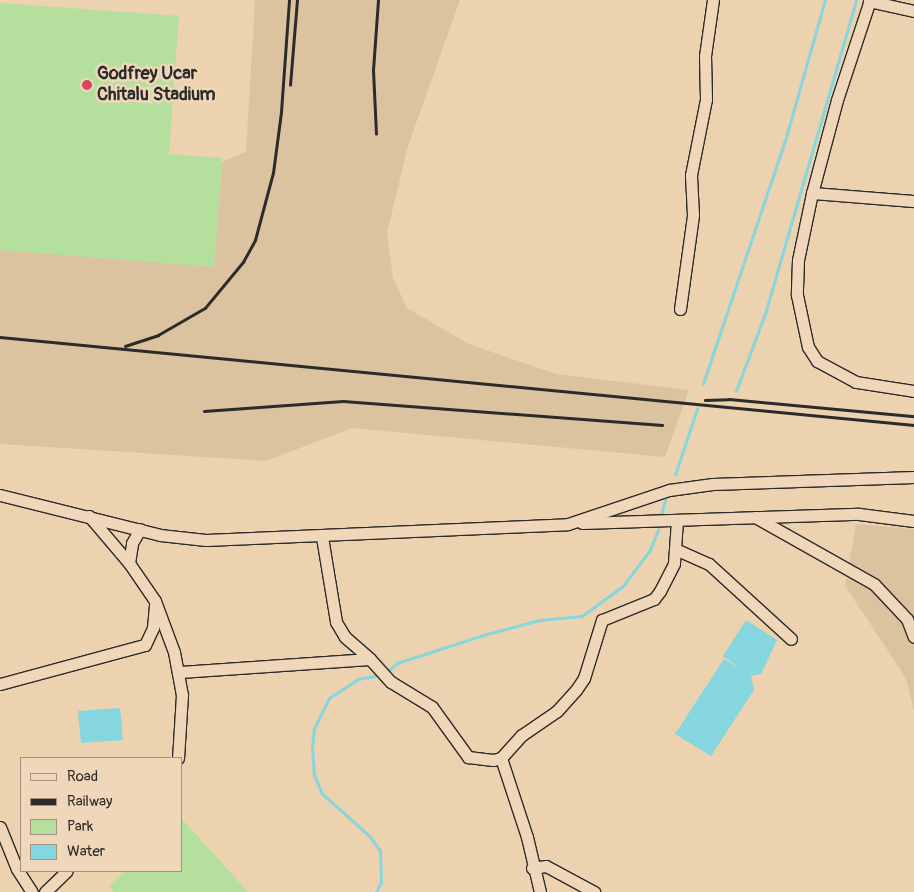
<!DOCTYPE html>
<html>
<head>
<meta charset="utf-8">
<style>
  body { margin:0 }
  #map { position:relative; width:914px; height:892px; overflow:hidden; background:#edd2af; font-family:Pangolin,sans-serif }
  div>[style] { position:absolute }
  .built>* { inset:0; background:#dcc3a0 }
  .green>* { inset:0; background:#b4df9c }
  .water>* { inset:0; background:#85d6de }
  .stream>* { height:2.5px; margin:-1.25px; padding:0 1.25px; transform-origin:1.25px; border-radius:1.25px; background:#85d6de }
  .roads { filter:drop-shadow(1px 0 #2b2b2b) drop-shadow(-1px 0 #2b2b2b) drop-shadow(0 1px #2b2b2b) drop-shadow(0 -1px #2b2b2b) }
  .minor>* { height:11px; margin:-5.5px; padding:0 5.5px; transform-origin:5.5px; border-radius:5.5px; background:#f1d7b9 }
  .rail>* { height:2.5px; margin:-1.25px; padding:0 1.25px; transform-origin:1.25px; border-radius:1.25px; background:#2b2b2b }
  .dots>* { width:14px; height:14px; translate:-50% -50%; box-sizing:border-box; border:2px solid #f1d7b9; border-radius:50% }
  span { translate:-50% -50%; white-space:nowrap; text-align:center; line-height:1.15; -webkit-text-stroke:5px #f1d7b9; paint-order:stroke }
  .poi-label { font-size:18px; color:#2b2b2b; font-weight:700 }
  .left { translate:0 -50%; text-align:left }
  .legend { position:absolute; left:20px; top:757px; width:162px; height:115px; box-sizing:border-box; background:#f1d7b9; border:1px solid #a29280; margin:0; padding:6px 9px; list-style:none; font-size:15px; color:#2b2b2b }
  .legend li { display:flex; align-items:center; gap:10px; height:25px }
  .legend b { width:25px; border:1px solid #a29280 }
</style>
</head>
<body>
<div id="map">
  <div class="built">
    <div style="clip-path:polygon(255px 0,460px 0,408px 146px,387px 233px,393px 278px,407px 308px,469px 344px,556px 374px,689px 390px,665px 457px,352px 428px,266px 461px,0 444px,0 250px,214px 266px,222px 162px,246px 152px)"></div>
    <div style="clip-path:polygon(856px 524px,914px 529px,914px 712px,906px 678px,845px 586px)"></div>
  </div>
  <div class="green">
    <div style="clip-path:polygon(0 3px,179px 16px,169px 154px,222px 158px,214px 267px,0 250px)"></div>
    <div style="clip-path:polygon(182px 819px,248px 892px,114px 892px,109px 886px,125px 871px,181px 871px)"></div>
  </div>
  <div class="water">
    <div style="clip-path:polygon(746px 620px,777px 640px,761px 674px,751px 676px,754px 690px,711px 756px,675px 734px,724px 659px,741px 669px,723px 656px)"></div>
    <div style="clip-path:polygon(120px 708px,123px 740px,81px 743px,78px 711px)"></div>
  </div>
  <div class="stream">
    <div style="left:703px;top:384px;width:256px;rotate:-71.4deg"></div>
    <div style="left:785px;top:141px;width:147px;rotate:-74.2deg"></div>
    <div style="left:736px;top:391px;width:82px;rotate:-69.4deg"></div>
    <div style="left:765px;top:314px;width:327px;rotate:-73.8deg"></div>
    <div style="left:675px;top:475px;width:70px;rotate:-71.6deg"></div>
    <div style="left:661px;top:515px;width:16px;rotate:-75deg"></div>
    <div style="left:387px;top:672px;width:13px;rotate:-42deg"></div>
    <div style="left:397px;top:663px;width:95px;rotate:-17.9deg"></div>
    <div style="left:487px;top:634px;width:55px;rotate:-14.8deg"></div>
    <div style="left:540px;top:620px;width:42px;rotate:-5.4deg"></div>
    <div style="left:582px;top:616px;width:51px;rotate:-36.2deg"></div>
    <div style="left:623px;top:586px;width:45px;rotate:-53.1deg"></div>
    <div style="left:650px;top:550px;width:22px;rotate:-68deg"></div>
    <div style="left:376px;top:892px;width:11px;rotate:-63deg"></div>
    <div style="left:381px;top:882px;width:31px;rotate:-92deg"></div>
    <div style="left:380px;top:851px;width:19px;rotate:-126deg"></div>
    <div style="left:369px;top:836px;width:63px;rotate:-138.2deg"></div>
    <div style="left:322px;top:794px;width:21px;rotate:-113deg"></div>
    <div style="left:314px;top:775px;width:27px;rotate:-94deg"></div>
    <div style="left:312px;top:748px;width:19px;rotate:-84deg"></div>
    <div style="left:314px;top:729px;width:34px;rotate:-64deg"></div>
    <div style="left:329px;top:698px;width:35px;rotate:-33deg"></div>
    <div style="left:358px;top:679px;width:22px;rotate:-10deg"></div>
  </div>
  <div class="roads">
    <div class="minor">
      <div style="left:870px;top:0;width:105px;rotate:108.3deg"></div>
      <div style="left:837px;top:100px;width:96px;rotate:105deg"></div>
      <div style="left:812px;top:193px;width:68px;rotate:101.8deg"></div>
      <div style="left:798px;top:260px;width:35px;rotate:92deg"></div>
      <div style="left:797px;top:295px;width:53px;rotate:78.1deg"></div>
      <div style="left:808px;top:347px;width:17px;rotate:57deg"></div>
      <div style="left:817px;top:361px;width:44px;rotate:28.3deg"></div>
      <div style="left:856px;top:382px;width:59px;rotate:8.8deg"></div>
      <div style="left:869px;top:1px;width:46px;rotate:12.5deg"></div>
      <div style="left:812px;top:193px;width:102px;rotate:4.5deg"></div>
      <div style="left:680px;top:309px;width:95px;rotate:-82.1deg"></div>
      <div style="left:693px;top:215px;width:40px;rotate:-92.9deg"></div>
      <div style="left:691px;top:175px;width:77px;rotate:-78.8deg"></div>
      <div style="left:706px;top:99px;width:43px;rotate:-91.3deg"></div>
      <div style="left:705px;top:56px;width:57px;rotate:-81.9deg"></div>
      <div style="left:0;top:495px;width:165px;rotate:14deg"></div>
      <div style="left:160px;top:535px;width:46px;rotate:6.2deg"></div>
      <div style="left:206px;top:540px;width:362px;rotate:-2.5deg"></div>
      <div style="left:568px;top:524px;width:107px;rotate:-18.6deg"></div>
      <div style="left:669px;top:490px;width:44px;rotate:-7.8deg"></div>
      <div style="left:713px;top:484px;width:201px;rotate:-2deg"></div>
      <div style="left:89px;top:516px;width:62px;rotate:49.6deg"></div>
      <div style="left:129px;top:563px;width:46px;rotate:55.6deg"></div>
      <div style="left:155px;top:601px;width:54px;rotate:69.6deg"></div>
      <div style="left:174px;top:652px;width:44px;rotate:79.5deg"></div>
      <div style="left:182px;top:695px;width:63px;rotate:93.6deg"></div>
      <div style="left:755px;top:517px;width:137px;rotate:29.4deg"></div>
      <div style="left:874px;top:584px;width:48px;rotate:46.7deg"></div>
      <div style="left:907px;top:619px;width:19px;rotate:69deg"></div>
      <div style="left:582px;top:523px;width:277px;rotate:-1.9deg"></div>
      <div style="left:859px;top:514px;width:55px;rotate:7.3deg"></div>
      <div style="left:322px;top:537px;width:86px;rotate:80.6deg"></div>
      <div style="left:336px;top:622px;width:17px;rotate:59deg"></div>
      <div style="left:345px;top:637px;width:33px;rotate:41deg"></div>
      <div style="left:370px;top:659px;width:31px;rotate:48deg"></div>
      <div style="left:391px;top:682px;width:48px;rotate:31.4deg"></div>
      <div style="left:432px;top:707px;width:62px;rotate:54.2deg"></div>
      <div style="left:468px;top:757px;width:25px;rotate:7deg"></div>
      <div style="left:493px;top:760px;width:8px;rotate:-14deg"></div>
      <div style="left:501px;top:758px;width:31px;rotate:-48deg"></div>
      <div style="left:522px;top:735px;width:42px;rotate:-34.4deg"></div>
      <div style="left:557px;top:711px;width:28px;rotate:-48deg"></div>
      <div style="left:576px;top:690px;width:14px;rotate:-56deg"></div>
      <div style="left:584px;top:678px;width:61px;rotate:-72.8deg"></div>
      <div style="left:602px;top:620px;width:56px;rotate:-22deg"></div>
      <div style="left:654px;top:599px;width:10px;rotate:-53deg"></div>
      <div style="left:660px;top:591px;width:31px;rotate:-63deg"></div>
      <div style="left:674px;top:563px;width:43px;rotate:-86deg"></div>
      <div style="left:675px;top:549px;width:37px;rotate:24deg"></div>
      <div style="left:709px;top:564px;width:111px;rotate:42.4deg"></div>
      <div style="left:129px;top:563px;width:20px;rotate:-81deg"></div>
      <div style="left:132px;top:543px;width:16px;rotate:-60deg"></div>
      <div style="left:180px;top:672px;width:190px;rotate:-3.9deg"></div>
      <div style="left:0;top:684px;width:150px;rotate:-15.1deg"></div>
      <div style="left:145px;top:645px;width:19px;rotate:-65deg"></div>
      <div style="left:153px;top:628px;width:23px;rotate:-85deg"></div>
      <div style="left:501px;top:758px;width:83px;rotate:71.8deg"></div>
      <div style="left:527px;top:837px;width:57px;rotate:76.7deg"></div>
      <div style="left:0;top:827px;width:45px;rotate:68deg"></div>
      <div style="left:17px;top:869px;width:27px;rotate:57deg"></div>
      <div style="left:532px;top:868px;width:14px;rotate:-8deg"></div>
      <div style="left:546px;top:866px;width:55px;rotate:28.4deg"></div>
      <div style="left:45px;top:892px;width:30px;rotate:-44deg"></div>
    </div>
  </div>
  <div class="rail">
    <div style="left:290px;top:85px;width:85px;rotate:-85.3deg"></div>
    <div style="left:376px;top:134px;width:64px;rotate:-92.7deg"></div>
    <div style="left:373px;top:70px;width:70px;rotate:-85.9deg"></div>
    <div style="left:0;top:337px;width:918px;rotate:5.5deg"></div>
    <div style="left:125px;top:346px;width:35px;rotate:-18deg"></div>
    <div style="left:158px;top:335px;width:54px;rotate:-29.9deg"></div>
    <div style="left:205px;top:308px;width:60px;rotate:-50.4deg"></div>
    <div style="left:243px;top:262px;width:25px;rotate:-61deg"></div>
    <div style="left:255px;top:240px;width:69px;rotate:-75deg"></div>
    <div style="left:273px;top:173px;width:62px;rotate:-82.5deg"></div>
    <div style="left:281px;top:112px;width:112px;rotate:-85.9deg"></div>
    <div style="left:705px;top:400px;width:24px;rotate:-2deg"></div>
    <div style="left:729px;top:399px;width:186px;rotate:5.3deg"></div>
    <div style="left:204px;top:411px;width:139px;rotate:-4.1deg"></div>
    <div style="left:343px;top:401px;width:320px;rotate:4.3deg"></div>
  </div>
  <div class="dots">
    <div style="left:87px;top:85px;background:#d1495b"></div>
  </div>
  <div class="poi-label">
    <span class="left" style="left:97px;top:85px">Godfrey Ucar<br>Chitalu Stadium</span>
  </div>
  <ul class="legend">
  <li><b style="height:6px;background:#f1d7b9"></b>Road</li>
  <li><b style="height:6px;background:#2b2b2b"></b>Railway</li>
  <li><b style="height:14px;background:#b4df9c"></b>Park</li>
  <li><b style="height:14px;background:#85d6de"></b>Water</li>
  </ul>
</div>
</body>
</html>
